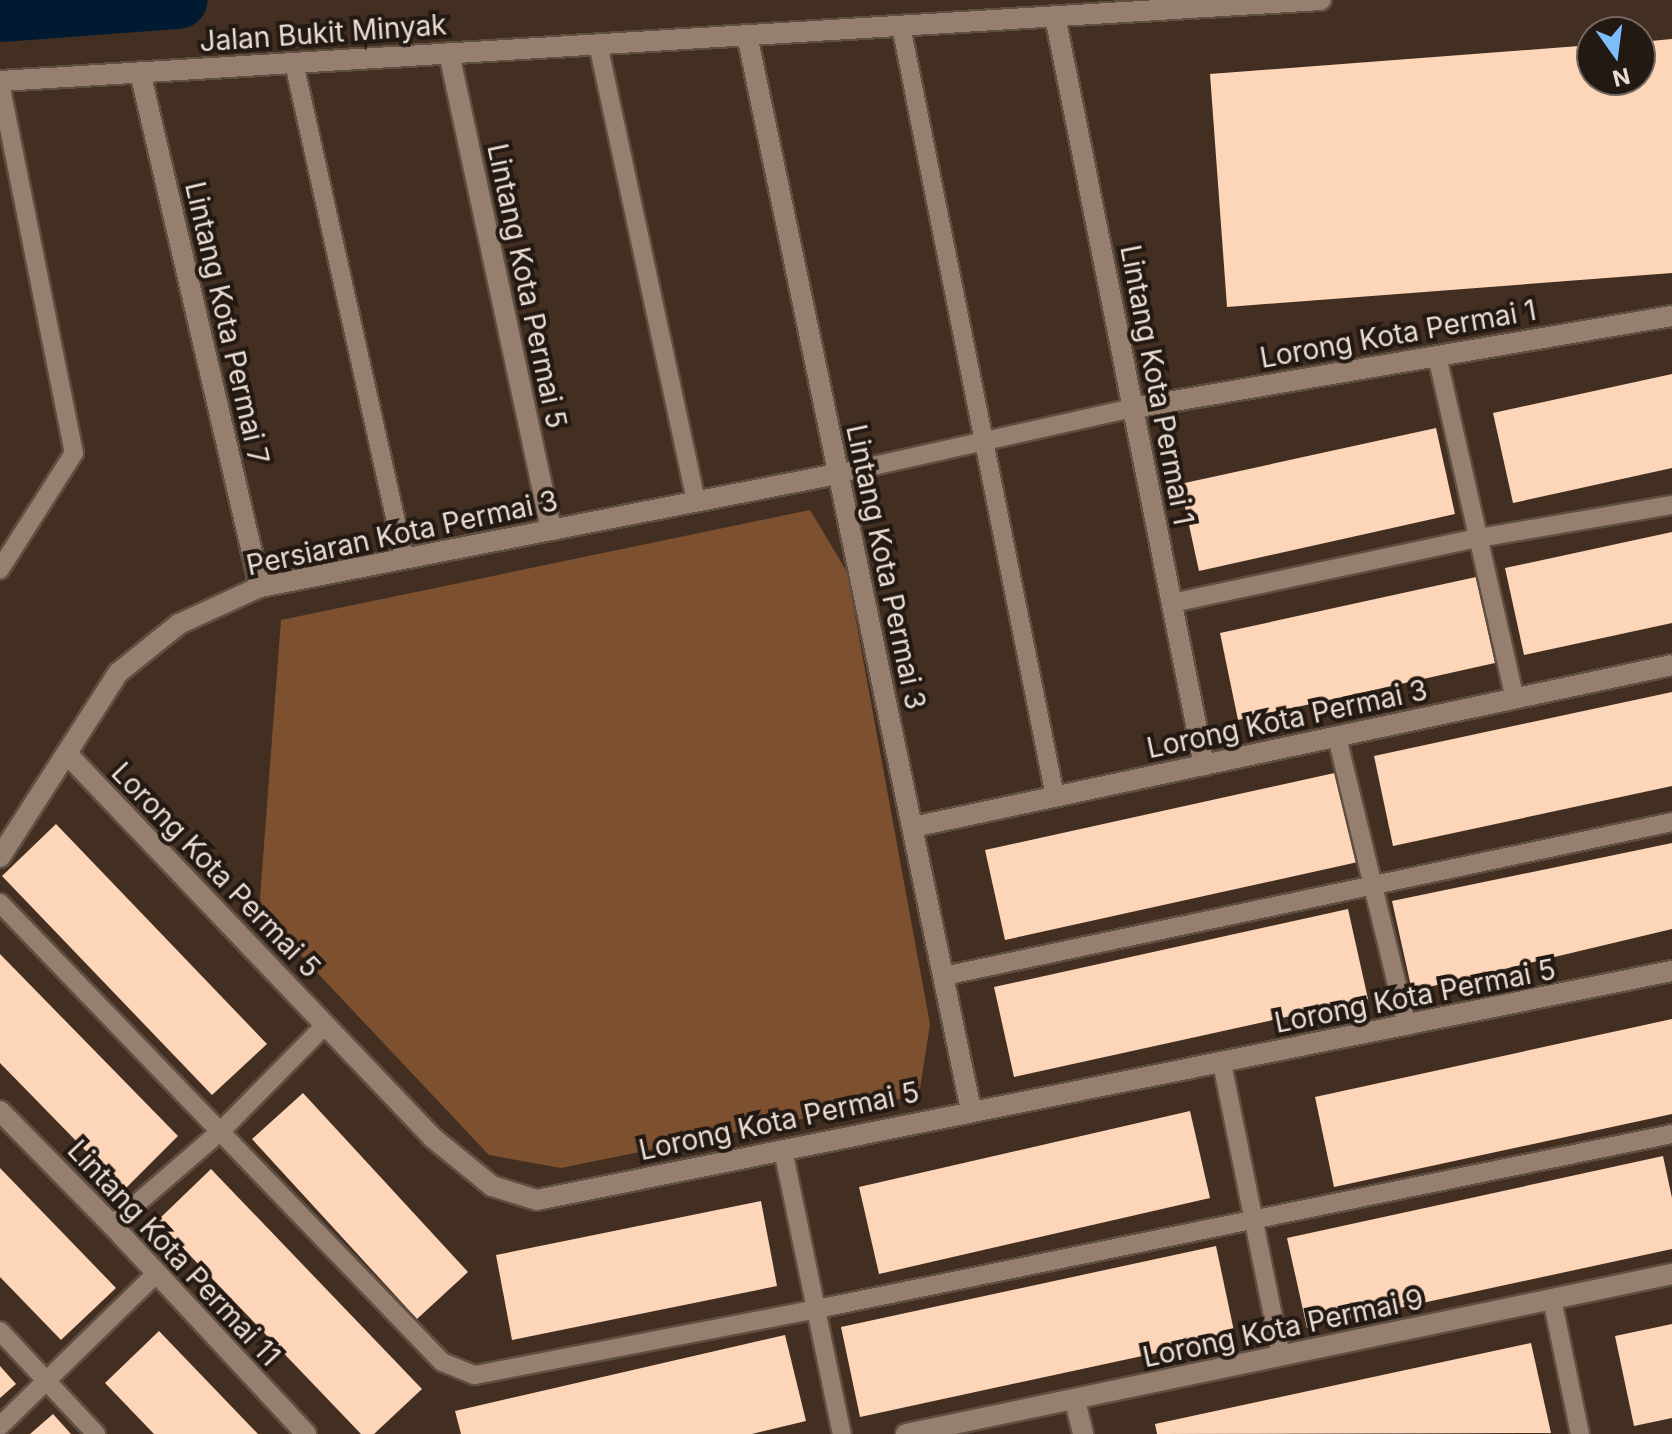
<!DOCTYPE html>
<html>
<head>
<meta charset="utf-8">
<style>
  body { margin:0 }
  #map { position:relative; width:1672px; height:1434px; overflow:hidden; background:#432f21; font-family:Inter,sans-serif }
  div>[style] { position:absolute }
  .green>* { inset:0; background:#7d5130 }
  .river>* { height:58px; margin:-29px; padding:0 29px; transform-origin:29px; border-radius:29px; background:#001a32 }
  .building>* { inset:0; background:#fdd5b9 }
  .roads { filter:drop-shadow(2px 0 #5f4e42) drop-shadow(-2px 0 #5f4e42) drop-shadow(0 2px #5f4e42) drop-shadow(0 -2px #5f4e42) }
  .service>* { height:18px; margin:-9px; padding:0 9px; transform-origin:9px; border-radius:9px; background:#967f6e }
  .minor>* { height:20px; margin:-10px; padding:0 10px; transform-origin:10px; border-radius:10px; background:#967f6e }
  span { translate:-50% -50%; white-space:nowrap; text-align:center; line-height:1.15; -webkit-text-stroke:8px #231913; paint-order:stroke }
  .street-label { font-size:28px; color:#eaddd4 }
  .north { position:absolute; left:1576px; top:16px; width:80px; height:80px; box-sizing:border-box; background:#231913; border:2px solid #736760; border-radius:50%; rotate:166deg; font-size:22px; font-weight:700; line-height:32px; text-align:center; color:#eaddd4 }
  .north::after { content:''; display:block; margin:auto; width:28px; height:36px; background:#7ebdf9; clip-path:polygon(50% 0,100% 100%,50% 72%,0 100%) }
</style>
</head>
<body>
<div id="map">
  <div class="green">
    <div style="clip-path:polygon(810px 510px,847px 572px,930px 1024px,919px 1095px,561px 1168px,489px 1155px,259px 911px,281px 620px)"></div>
  </div>
  <div class="river">
    <div style="left:0;top:13px;width:179px;rotate:-4.2deg"></div>
  </div>
  <div class="building">
    <div style="clip-path:polygon(1672px 39px,1672px 273px,1227px 307px,1210px 74px,1592px 45px,1592px 80px,1640px 80px,1640px 42px)"></div>
    <div style="clip-path:polygon(1672px 374px,1672px 468px,1513px 503px,1493px 413px)"></div>
    <div style="clip-path:polygon(1436px 428px,1455px 514px,1199px 571px,1180px 484px)"></div>
    <div style="clip-path:polygon(1672px 532px,1672px 623px,1524px 655px,1505px 568px)"></div>
    <div style="clip-path:polygon(1476px 577px,1495px 663px,1238px 720px,1220px 633px)"></div>
    <div style="clip-path:polygon(1672px 692px,1672px 786px,1393px 846px,1374px 756px)"></div>
    <div style="clip-path:polygon(1339px 772px,1358px 862px,1005px 940px,985px 850px)"></div>
    <div style="clip-path:polygon(56px 824px,267px 1044px,212px 1095px,2px 876px)"></div>
    <div style="clip-path:polygon(1672px 843px,1672px 929px,1412px 991px,1392px 901px)"></div>
    <div style="clip-path:polygon(1348px 909px,1368px 999px,1014px 1077px,994px 987px)"></div>
    <div style="clip-path:polygon(0 954px,178px 1136px,124px 1190px,0 1063px)"></div>
    <div style="clip-path:polygon(1672px 1019px,1672px 1114px,1334px 1187px,1315px 1097px)"></div>
    <div style="clip-path:polygon(303px 1093px,468px 1272px,417px 1319px,252px 1139px)"></div>
    <div style="clip-path:polygon(1190px 1111px,1210px 1198px,879px 1274px,859px 1187px)"></div>
    <div style="clip-path:polygon(1663px 1156px,1672px 1198px,1672px 1249px,1307px 1328px,1287px 1238px)"></div>
    <div style="clip-path:polygon(0 1168px,116px 1288px,61px 1340px,0 1277px)"></div>
    <div style="clip-path:polygon(211px 1169px,422px 1389px,374px 1434px,361px 1434px,157px 1221px)"></div>
    <div style="clip-path:polygon(761px 1201px,777px 1286px,512px 1340px,496px 1255px)"></div>
    <div style="clip-path:polygon(1216px 1246px,1235px 1336px,860px 1417px,841px 1327px)"></div>
    <div style="clip-path:polygon(1672px 1324px,1672px 1418px,1634px 1426px,1615px 1336px)"></div>
    <div style="clip-path:polygon(159px 1331px,258px 1434px,154px 1434px,105px 1383px)"></div>
    <div style="clip-path:polygon(785px 1335px,806px 1421px,752px 1434px,461px 1434px,455px 1411px)"></div>
    <div style="clip-path:polygon(1531px 1343px,1551px 1433px,1157px 1434px,1155px 1424px)"></div>
    <div style="clip-path:polygon(0 1366px,16px 1384px,0 1398px)"></div>
    <div style="clip-path:polygon(53px 1414px,71px 1434px,30px 1434px)"></div>
  </div>
  <div class="roads">
    <div class="service">
      <div style="left:901px;top:26px;width:786px;rotate:78.7deg"></div>
      <div style="left:598px;top:44px;width:467px;rotate:77.9deg"></div>
      <div style="left:294px;top:63px;width:507px;rotate:77.47deg"></div>
      <div style="left:0;top:83px;width:377px;rotate:78.7deg"></div>
      <div style="left:74px;top:453px;width:138px;rotate:122.5deg"></div>
      <div style="left:1437px;top:356px;width:352px;rotate:77.2deg"></div>
      <div style="left:837px;top:474px;width:303px;rotate:-12.6deg"></div>
      <div style="left:1172px;top:603px;width:313px;rotate:-12deg"></div>
      <div style="left:1478px;top:538px;width:197px;rotate:-9.7deg"></div>
      <div style="left:1337px;top:737px;width:297px;rotate:76.4deg"></div>
      <div style="left:0;top:903px;width:637px;rotate:46.08deg"></div>
      <div style="left:442px;top:1362px;width:35px;rotate:22deg"></div>
      <div style="left:475px;top:1375px;width:348px;rotate:-10.9deg"></div>
      <div style="left:817px;top:1309px;width:873px;rotate:-11.57deg"></div>
      <div style="left:944px;top:976px;width:744px;rotate:-11.94deg"></div>
      <div style="left:1222px;top:1063px;width:299px;rotate:78.6deg"></div>
      <div style="left:783px;top:1150px;width:290px;rotate:78.3deg"></div>
      <div style="left:112px;top:1225px;width:144px;rotate:-40.8deg"></div>
      <div style="left:221px;top:1131px;width:148px;rotate:-45.5deg"></div>
      <div style="left:1552px;top:1299px;width:138px;rotate:78.3deg"></div>
      <div style="left:0;top:1331px;width:141px;rotate:47deg"></div>
      <div style="left:0;top:1426px;width:218px;rotate:-44.3deg"></div>
    </div>
    <div class="minor">
      <div style="left:1055px;top:16px;width:764px;rotate:78.75deg"></div>
      <div style="left:747px;top:35px;width:1098px;rotate:78.23deg"></div>
      <div style="left:449px;top:53px;width:488px;rotate:77.9deg"></div>
      <div style="left:140px;top:72px;width:529px;rotate:76.88deg"></div>
      <div style="left:0;top:81px;width:1323px;rotate:-3.51deg"></div>
      <div style="left:1133px;top:408px;width:547px;rotate:-9.69deg"></div>
      <div style="left:68px;top:755px;width:529px;rotate:46.38deg"></div>
      <div style="left:433px;top:1138px;width:76px;rotate:39.1deg"></div>
      <div style="left:492px;top:1186px;width:47px;rotate:17.3deg"></div>
      <div style="left:537px;top:1200px;width:1158px;rotate:-11.41deg"></div>
      <div style="left:913px;top:827px;width:776px;rotate:-12.05deg"></div>
      <div style="left:0;top:857px;width:219px;rotate:-57.3deg"></div>
      <div style="left:118px;top:673px;width:78px;rotate:-38.8deg"></div>
      <div style="left:179px;top:624px;width:89px;rotate:-24.6deg"></div>
      <div style="left:260px;top:587px;width:588px;rotate:-11.08deg"></div>
      <div style="left:0;top:1111px;width:160px;rotate:45.5deg"></div>
      <div style="left:112px;top:1225px;width:285px;rotate:47.1deg"></div>
      <div style="left:1075px;top:1401px;width:34px;rotate:76deg"></div>
      <div style="left:906px;top:1434px;width:783px;rotate:-11.8deg"></div>
    </div>
  </div>
  <div class="street-label">
    <span style="left:323px;top:33px;rotate:-4deg">Jalan Bukit Minyak</span>
    <span style="left:527px;top:286px;rotate:78deg">Lintang Kota Permai 5</span>
    <span style="left:227px;top:323px;rotate:77deg">Lintang Kota Permai 7</span>
    <span style="left:1398px;top:334px;rotate:-10deg">Lorong Kota Permai 1</span>
    <span style="left:1157px;top:385px;rotate:79deg">Lintang Kota Permai 1</span>
    <span style="left:402px;top:533px;rotate:-12deg">Persiaran Kota Permai 3</span>
    <span style="left:886px;top:567px;rotate:78deg">Lintang Kota Permai 3</span>
    <span style="left:1287px;top:719px;rotate:-12deg">Lorong Kota Permai 3</span>
    <span style="left:216px;top:870px;rotate:46deg">Lorong Kota Permai 5</span>
    <span style="left:1415px;top:996px;rotate:-11deg">Lorong Kota Permai 5</span>
    <span style="left:779px;top:1121px;rotate:-12deg">Lorong Kota Permai 5</span>
    <span style="left:174px;top:1253px;rotate:47deg">Lintang Kota Permai 11</span>
    <span style="left:1283px;top:1328px;rotate:-12deg">Lorong Kota Permai 9</span>
  </div>
  <div class="north">N</div>
</div>
</body>
</html>
